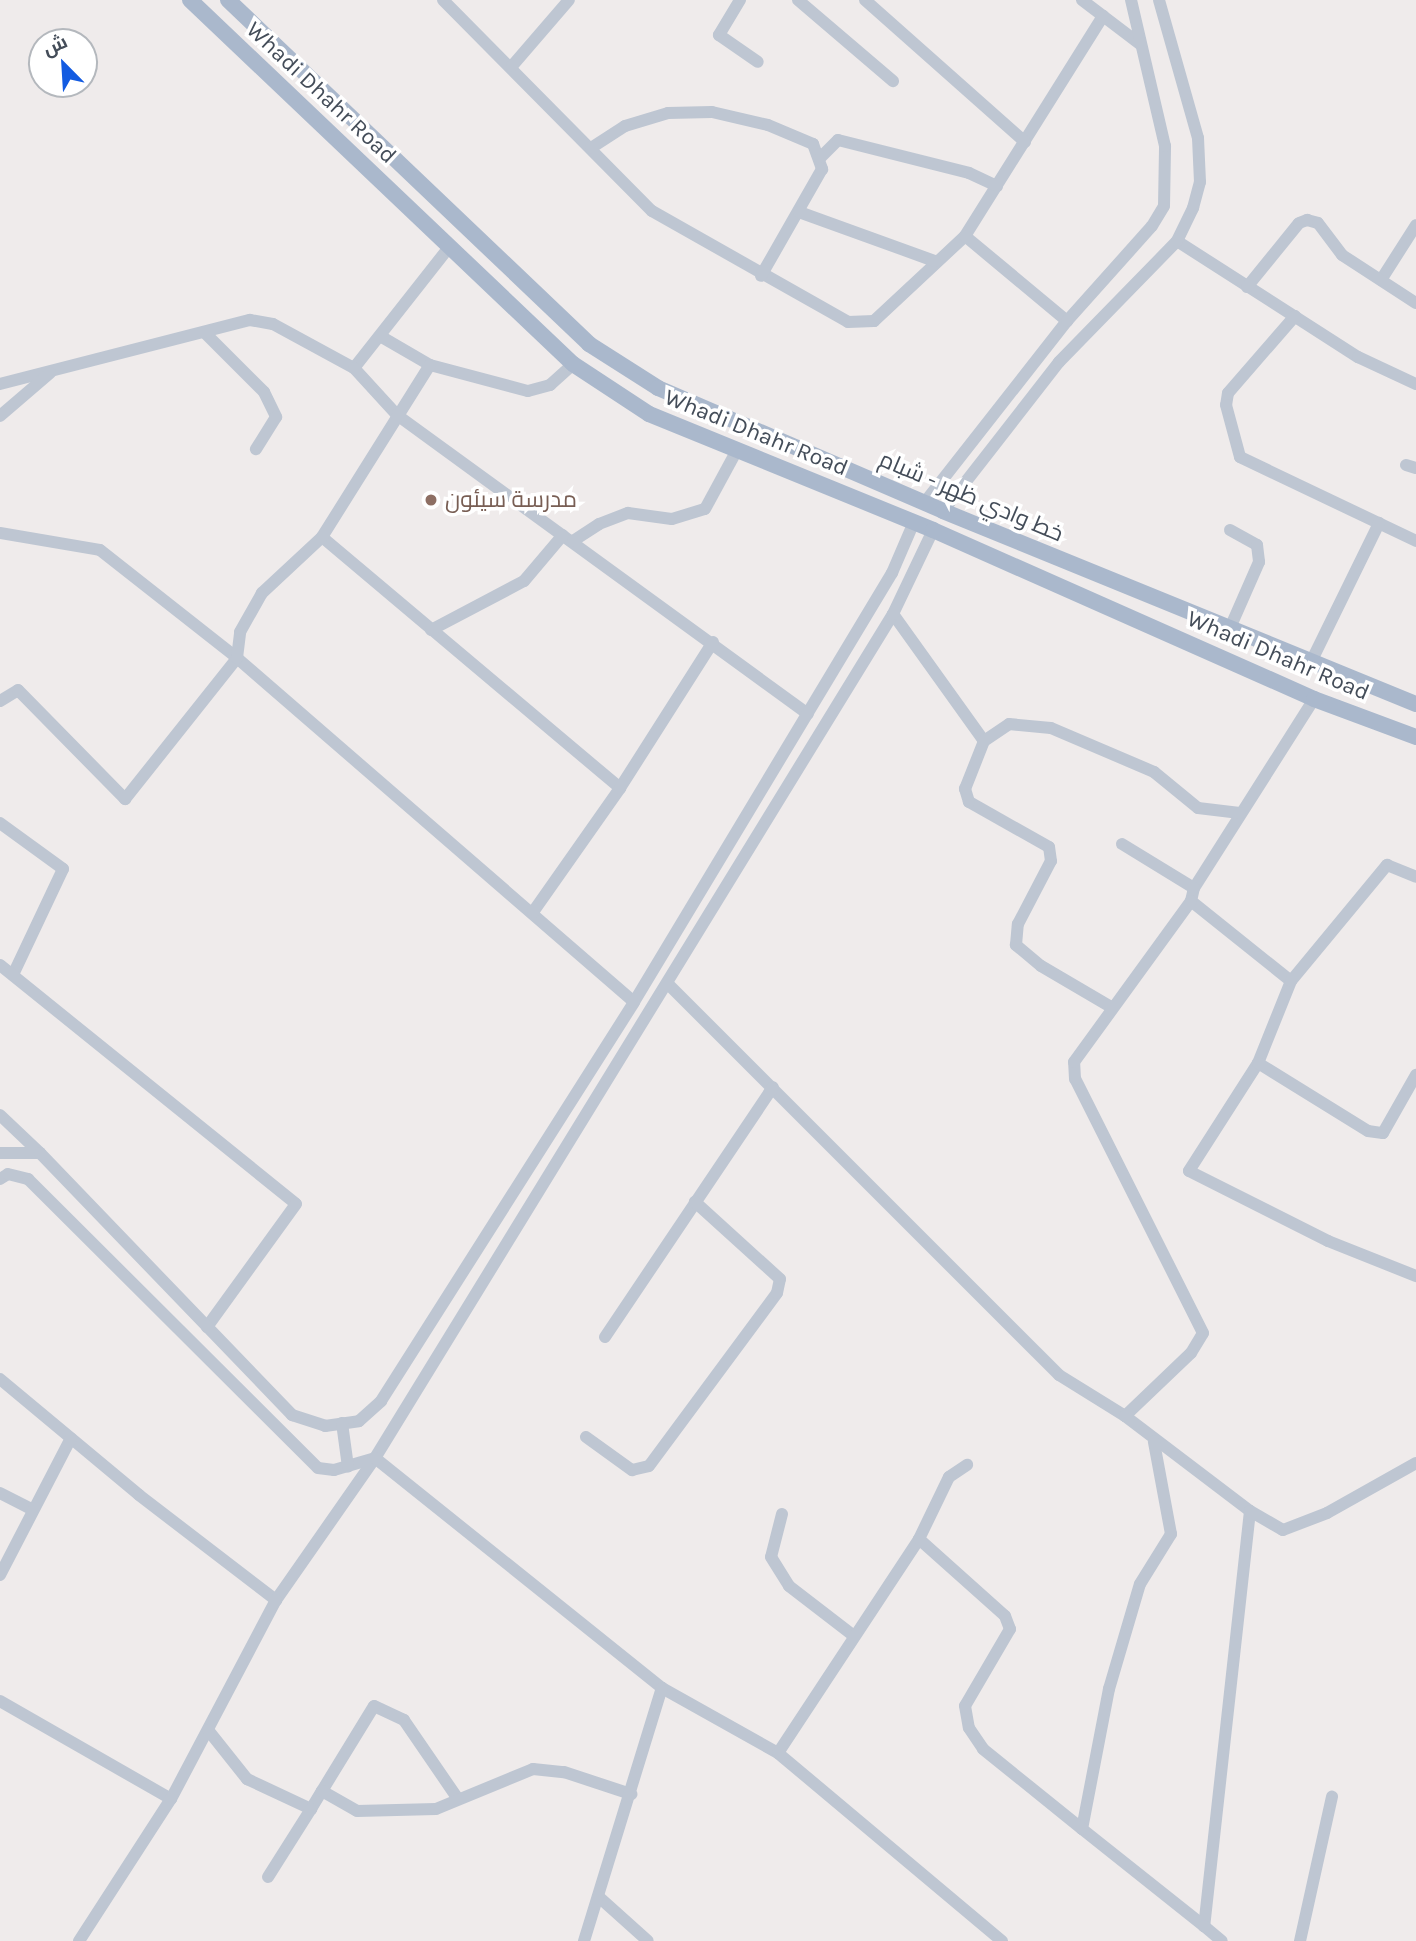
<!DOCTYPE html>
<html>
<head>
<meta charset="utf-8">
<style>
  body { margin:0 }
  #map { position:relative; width:1416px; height:1941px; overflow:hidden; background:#efebeb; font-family:Karla,Cairo,sans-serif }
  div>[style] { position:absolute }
  .minor>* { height:12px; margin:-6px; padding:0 6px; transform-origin:6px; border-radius:6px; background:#bec6d2 }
  .major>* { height:16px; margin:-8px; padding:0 8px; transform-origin:8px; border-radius:8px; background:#aab8cc }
  .dots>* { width:19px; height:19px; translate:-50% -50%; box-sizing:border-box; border:4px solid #fff; border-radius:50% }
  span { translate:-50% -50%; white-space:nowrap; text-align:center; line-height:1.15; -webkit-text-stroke:7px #fff; paint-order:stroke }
  .street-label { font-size:23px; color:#444d59 }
  .education-label { font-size:23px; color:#785e54 }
  .left { translate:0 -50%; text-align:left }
  .north { position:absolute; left:28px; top:28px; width:70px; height:70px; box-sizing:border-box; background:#fff; border:2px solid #b4b8bd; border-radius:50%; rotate:336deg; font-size:19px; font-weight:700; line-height:28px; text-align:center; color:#444d59 }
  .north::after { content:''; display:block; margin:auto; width:24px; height:32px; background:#135be1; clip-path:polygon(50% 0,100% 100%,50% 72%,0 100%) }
</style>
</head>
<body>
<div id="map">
  <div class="minor">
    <div style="left:443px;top:0;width:297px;rotate:45.3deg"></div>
    <div style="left:652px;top:211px;width:225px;rotate:29.5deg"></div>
    <div style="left:848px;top:322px;width:26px;rotate:-2deg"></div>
    <div style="left:874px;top:321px;width:125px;rotate:-43deg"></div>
    <div style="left:965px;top:236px;width:260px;rotate:-57.9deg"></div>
    <div style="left:740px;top:0;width:41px;rotate:121deg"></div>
    <div style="left:719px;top:35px;width:47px;rotate:34.7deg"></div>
    <div style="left:798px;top:0;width:125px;rotate:40.5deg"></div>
    <div style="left:865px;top:0;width:214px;rotate:41.6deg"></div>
    <div style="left:1082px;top:0;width:74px;rotate:37.3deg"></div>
    <div style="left:512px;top:66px;width:87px;rotate:-49.2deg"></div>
    <div style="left:591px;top:148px;width:40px;rotate:-32.9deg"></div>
    <div style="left:625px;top:126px;width:45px;rotate:-16.8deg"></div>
    <div style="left:668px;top:113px;width:44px;rotate:-1.3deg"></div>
    <div style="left:712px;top:112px;width:57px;rotate:13.1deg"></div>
    <div style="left:768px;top:125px;width:49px;rotate:22.9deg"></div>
    <div style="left:813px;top:144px;width:27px;rotate:70deg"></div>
    <div style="left:822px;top:169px;width:123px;rotate:119.7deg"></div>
    <div style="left:821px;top:157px;width:24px;rotate:-45deg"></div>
    <div style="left:838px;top:140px;width:135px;rotate:14.1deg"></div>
    <div style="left:969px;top:173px;width:31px;rotate:25deg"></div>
    <div style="left:799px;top:212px;width:144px;rotate:19.9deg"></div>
    <div style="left:965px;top:236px;width:133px;rotate:39.8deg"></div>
    <div style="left:1177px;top:241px;width:215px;rotate:32.7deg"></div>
    <div style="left:1358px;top:357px;width:64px;rotate:25deg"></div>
    <div style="left:1381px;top:280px;width:65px;rotate:-57.5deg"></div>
    <div style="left:1247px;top:287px;width:82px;rotate:-50.9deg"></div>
    <div style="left:1299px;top:223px;width:9px;rotate:-21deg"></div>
    <div style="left:1307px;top:220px;width:11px;rotate:15deg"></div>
    <div style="left:1318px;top:223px;width:40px;rotate:53deg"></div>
    <div style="left:1342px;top:255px;width:88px;rotate:33deg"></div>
    <div style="left:1295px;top:316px;width:102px;rotate:131deg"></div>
    <div style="left:1228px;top:393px;width:12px;rotate:99deg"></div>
    <div style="left:1226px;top:405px;width:54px;rotate:74.9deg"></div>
    <div style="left:1240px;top:457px;width:195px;rotate:25.5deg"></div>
    <div style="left:204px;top:332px;width:85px;rotate:45deg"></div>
    <div style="left:264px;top:392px;width:28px;rotate:64deg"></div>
    <div style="left:276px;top:417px;width:38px;rotate:122deg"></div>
    <div style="left:380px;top:336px;width:58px;rotate:30.1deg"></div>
    <div style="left:430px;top:365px;width:101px;rotate:14.9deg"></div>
    <div style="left:528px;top:391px;width:23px;rotate:-15deg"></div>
    <div style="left:550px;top:385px;width:31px;rotate:-42deg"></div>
    <div style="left:354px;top:368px;width:155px;rotate:-51.8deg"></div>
    <div style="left:0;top:384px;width:258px;rotate:-14.4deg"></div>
    <div style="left:250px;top:320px;width:23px;rotate:10deg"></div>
    <div style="left:273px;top:324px;width:92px;rotate:28.5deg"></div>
    <div style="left:354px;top:368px;width:64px;rotate:47.5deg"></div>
    <div style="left:397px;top:415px;width:508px;rotate:36.04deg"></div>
    <div style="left:0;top:416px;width:66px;rotate:-40.7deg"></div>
    <div style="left:1406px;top:465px;width:10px;rotate:17deg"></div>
    <div style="left:925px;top:502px;width:230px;rotate:-51.9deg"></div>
    <div style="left:1067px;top:321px;width:127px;rotate:-48.2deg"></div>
    <div style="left:1152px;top:226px;width:23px;rotate:-59deg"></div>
    <div style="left:1164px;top:206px;width:60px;rotate:-89deg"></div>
    <div style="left:1165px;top:146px;width:150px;rotate:-103.1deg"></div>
    <div style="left:943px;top:511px;width:189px;rotate:-52.1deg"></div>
    <div style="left:1059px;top:362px;width:169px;rotate:-45.7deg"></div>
    <div style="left:1177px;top:241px;width:37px;rotate:-64deg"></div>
    <div style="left:1193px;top:208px;width:27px;rotate:-75deg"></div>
    <div style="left:1200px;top:182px;width:44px;rotate:-92.6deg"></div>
    <div style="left:1198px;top:138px;width:143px;rotate:-105.8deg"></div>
    <div style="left:1230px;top:530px;width:31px;rotate:29deg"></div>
    <div style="left:1257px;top:545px;width:17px;rotate:83deg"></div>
    <div style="left:1259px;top:562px;width:72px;rotate:113.7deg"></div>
    <div style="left:0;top:533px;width:101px;rotate:9.6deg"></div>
    <div style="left:100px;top:550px;width:174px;rotate:38.2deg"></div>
    <div style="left:237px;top:658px;width:525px;rotate:40.91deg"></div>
    <div style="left:322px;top:537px;width:390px;rotate:40.1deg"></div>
    <div style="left:573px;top:541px;width:31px;rotate:-33deg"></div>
    <div style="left:599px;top:524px;width:31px;rotate:-21deg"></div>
    <div style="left:628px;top:513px;width:44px;rotate:7.8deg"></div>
    <div style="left:672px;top:519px;width:34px;rotate:-17deg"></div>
    <div style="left:705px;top:509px;width:67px;rotate:-61.5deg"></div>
    <div style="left:893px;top:614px;width:156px;rotate:54.4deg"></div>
    <div style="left:431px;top:630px;width:105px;rotate:-27.8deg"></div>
    <div style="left:524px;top:581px;width:60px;rotate:-49.7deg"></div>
    <div style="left:1311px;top:662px;width:155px;rotate:-63.9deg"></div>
    <div style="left:1314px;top:699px;width:224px;rotate:122.4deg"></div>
    <div style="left:1194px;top:888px;width:13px;rotate:103deg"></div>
    <div style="left:1191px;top:901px;width:128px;rotate:38.7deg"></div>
    <div style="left:1291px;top:981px;width:88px;rotate:111.9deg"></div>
    <div style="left:1258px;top:1063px;width:128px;rotate:122.6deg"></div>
    <div style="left:1189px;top:1171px;width:156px;rotate:26.7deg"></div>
    <div style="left:1328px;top:1241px;width:95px;rotate:21.7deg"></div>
    <div style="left:0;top:701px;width:21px;rotate:-31deg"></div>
    <div style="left:18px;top:690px;width:153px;rotate:45.5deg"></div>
    <div style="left:125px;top:799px;width:180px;rotate:-51.5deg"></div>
    <div style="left:237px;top:658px;width:26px;rotate:-83deg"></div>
    <div style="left:240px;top:632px;width:45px;rotate:-60.6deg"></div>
    <div style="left:262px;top:593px;width:82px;rotate:-43deg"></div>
    <div style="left:322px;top:537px;width:203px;rotate:-57.9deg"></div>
    <div style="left:0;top:823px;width:78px;rotate:36.1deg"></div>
    <div style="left:63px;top:869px;width:117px;rotate:115.3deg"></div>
    <div style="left:1122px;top:844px;width:84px;rotate:31.4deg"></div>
    <div style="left:533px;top:912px;width:151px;rotate:-54.9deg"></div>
    <div style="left:620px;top:788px;width:173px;rotate:-57.5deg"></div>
    <div style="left:0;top:965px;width:380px;rotate:38.9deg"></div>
    <div style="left:296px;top:1204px;width:152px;rotate:125.9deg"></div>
    <div style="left:1291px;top:981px;width:151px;rotate:-50.4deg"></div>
    <div style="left:1387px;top:865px;width:31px;rotate:22deg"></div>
    <div style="left:669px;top:985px;width:552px;rotate:45deg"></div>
    <div style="left:1059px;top:1375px;width:78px;rotate:31.8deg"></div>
    <div style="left:1125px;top:1416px;width:157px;rotate:37.2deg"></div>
    <div style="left:1250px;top:1511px;width:418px;rotate:96.3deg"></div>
    <div style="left:1204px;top:1926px;width:156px;rotate:-141.5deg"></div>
    <div style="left:1082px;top:1829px;width:143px;rotate:-79.1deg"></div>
    <div style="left:1109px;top:1689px;width:109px;rotate:-73.6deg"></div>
    <div style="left:1140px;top:1584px;width:59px;rotate:-58.2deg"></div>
    <div style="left:1171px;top:1534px;width:94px;rotate:-100.5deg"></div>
    <div style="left:1111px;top:1007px;width:81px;rotate:-149.6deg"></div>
    <div style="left:1041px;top:966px;width:33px;rotate:-140deg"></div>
    <div style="left:1016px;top:945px;width:21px;rotate:-85deg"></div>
    <div style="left:1018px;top:924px;width:71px;rotate:-62.4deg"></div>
    <div style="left:1051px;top:861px;width:14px;rotate:-98deg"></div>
    <div style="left:1049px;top:847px;width:92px;rotate:-150.6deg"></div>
    <div style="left:969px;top:802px;width:14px;rotate:-107deg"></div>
    <div style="left:965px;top:789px;width:52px;rotate:-68.4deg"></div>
    <div style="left:984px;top:741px;width:30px;rotate:-34deg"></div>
    <div style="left:1009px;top:724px;width:42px;rotate:5.4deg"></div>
    <div style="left:1051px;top:728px;width:112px;rotate:23.1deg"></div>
    <div style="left:1154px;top:772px;width:57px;rotate:39.3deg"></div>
    <div style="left:1198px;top:808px;width:42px;rotate:6.8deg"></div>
    <div style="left:1258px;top:1063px;width:129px;rotate:31.7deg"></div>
    <div style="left:1368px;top:1131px;width:15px;rotate:8deg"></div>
    <div style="left:1383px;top:1133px;width:67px;rotate:-60.4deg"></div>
    <div style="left:0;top:1115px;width:55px;rotate:43.5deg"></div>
    <div style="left:0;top:1153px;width:40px"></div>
    <div style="left:40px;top:1153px;width:364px;rotate:46.1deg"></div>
    <div style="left:292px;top:1415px;width:35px;rotate:18deg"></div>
    <div style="left:325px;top:1426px;width:34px;rotate:-8deg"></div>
    <div style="left:359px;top:1421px;width:30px;rotate:-42deg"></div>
    <div style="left:381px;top:1401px;width:472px;rotate:-57.6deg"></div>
    <div style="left:634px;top:1002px;width:501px;rotate:-58.98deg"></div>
    <div style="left:892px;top:573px;width:56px;rotate:-66.7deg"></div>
    <div style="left:0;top:1179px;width:9px;rotate:-32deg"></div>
    <div style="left:8px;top:1174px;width:21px;rotate:14deg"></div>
    <div style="left:28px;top:1179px;width:409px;rotate:44.9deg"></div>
    <div style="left:318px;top:1468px;width:16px;rotate:7deg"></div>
    <div style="left:334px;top:1470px;width:43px;rotate:-16.3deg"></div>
    <div style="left:375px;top:1458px;width:990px;rotate:-58.46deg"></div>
    <div style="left:893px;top:614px;width:93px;rotate:-64.5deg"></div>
    <div style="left:605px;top:1337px;width:301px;rotate:-56.1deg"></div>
    <div style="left:0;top:1379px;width:181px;rotate:39.8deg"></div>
    <div style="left:139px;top:1495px;width:173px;rotate:37.5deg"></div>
    <div style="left:276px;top:1600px;width:173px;rotate:-55.1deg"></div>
    <div style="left:375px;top:1458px;width:368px;rotate:38.7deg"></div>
    <div style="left:662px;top:1688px;width:133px;rotate:29.3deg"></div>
    <div style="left:1125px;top:1416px;width:91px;rotate:-43.7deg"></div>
    <div style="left:1191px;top:1353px;width:23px;rotate:-59deg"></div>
    <div style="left:1203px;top:1333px;width:284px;rotate:-116.7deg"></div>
    <div style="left:1075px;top:1079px;width:17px;rotate:-93deg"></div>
    <div style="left:1074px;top:1062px;width:199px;rotate:-54deg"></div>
    <div style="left:342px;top:1423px;width:44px;rotate:82.2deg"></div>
    <div style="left:586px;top:1437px;width:57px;rotate:35.7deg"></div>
    <div style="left:632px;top:1470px;width:17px;rotate:-13deg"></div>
    <div style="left:649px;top:1466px;width:215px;rotate:-53.5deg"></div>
    <div style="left:777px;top:1293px;width:14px;rotate:-78deg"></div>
    <div style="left:780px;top:1279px;width:115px;rotate:-137.8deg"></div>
    <div style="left:0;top:1493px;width:36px;rotate:27deg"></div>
    <div style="left:1250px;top:1511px;width:38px;rotate:30deg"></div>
    <div style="left:1283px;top:1530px;width:47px;rotate:-21.1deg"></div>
    <div style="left:1327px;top:1513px;width:102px;rotate:-29.3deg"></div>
    <div style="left:782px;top:1514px;width:44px;rotate:104.3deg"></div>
    <div style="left:771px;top:1557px;width:34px;rotate:58deg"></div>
    <div style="left:789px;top:1586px;width:82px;rotate:37.6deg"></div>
    <div style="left:919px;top:1539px;width:69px;rotate:-64.2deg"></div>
    <div style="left:949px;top:1477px;width:22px;rotate:-34deg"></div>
    <div style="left:0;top:1575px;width:154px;rotate:-62.6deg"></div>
    <div style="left:0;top:1701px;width:197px;rotate:29.8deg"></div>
    <div style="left:171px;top:1799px;width:225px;rotate:-62.2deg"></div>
    <div style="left:208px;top:1730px;width:63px;rotate:51.5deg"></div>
    <div style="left:247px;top:1779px;width:71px;rotate:25.1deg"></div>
    <div style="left:311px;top:1809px;width:21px;rotate:-59deg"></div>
    <div style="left:458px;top:1799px;width:96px;rotate:-124.4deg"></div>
    <div style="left:404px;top:1720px;width:33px;rotate:-155deg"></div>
    <div style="left:374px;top:1706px;width:100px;rotate:121.5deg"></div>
    <div style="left:322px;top:1791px;width:40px;rotate:29.7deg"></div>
    <div style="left:357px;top:1811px;width:79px;rotate:-1.5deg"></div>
    <div style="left:436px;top:1809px;width:105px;rotate:-22.4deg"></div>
    <div style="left:533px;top:1769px;width:31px;rotate:6deg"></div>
    <div style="left:564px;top:1772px;width:71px;rotate:18.2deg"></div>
    <div style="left:268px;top:1877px;width:80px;rotate:-57.7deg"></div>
    <div style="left:600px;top:1898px;width:64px;rotate:41.9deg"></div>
    <div style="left:1204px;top:1926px;width:23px;rotate:40deg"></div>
    <div style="left:79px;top:1941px;width:169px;rotate:-57.1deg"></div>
    <div style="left:584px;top:1941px;width:265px;rotate:-72.9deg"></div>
    <div style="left:1002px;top:1941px;width:292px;rotate:-140deg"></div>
    <div style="left:778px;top:1753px;width:256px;rotate:-56.6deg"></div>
    <div style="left:919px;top:1539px;width:115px;rotate:41.8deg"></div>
    <div style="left:1005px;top:1616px;width:14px;rotate:69deg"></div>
    <div style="left:1010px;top:1629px;width:89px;rotate:120.3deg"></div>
    <div style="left:965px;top:1706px;width:22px;rotate:80deg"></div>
    <div style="left:969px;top:1728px;width:25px;rotate:56deg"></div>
    <div style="left:983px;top:1749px;width:127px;rotate:38.9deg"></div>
    <div style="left:1300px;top:1941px;width:148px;rotate:-77.5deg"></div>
  </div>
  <div class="major">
    <div style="left:190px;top:0;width:528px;rotate:43.54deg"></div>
    <div style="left:573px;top:364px;width:91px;rotate:33.3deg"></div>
    <div style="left:649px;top:414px;width:307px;rotate:22.2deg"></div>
    <div style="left:933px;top:530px;width:417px;rotate:23.9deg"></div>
    <div style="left:1314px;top:699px;width:109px;rotate:20.4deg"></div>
    <div style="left:228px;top:0;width:499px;rotate:43.6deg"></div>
    <div style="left:589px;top:344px;width:82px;rotate:32.5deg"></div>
    <div style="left:658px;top:388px;width:310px;rotate:23.3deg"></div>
    <div style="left:943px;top:511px;width:511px;rotate:22.2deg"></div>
  </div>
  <div class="dots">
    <div style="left:431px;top:500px;background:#8d6e63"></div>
  </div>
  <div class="street-label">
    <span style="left:321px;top:93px;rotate:43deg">Whadi Dhahr Road</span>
    <span style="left:756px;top:433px;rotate:22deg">Whadi Dhahr Road</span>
    <span style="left:971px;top:497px;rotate:23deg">خط وادي ظهر - شبام</span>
    <span style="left:1278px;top:656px;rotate:23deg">Whadi Dhahr Road</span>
  </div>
  <div class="education-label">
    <span class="left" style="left:445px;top:500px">مدرسة سيئون</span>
  </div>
  <div class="north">ش</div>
</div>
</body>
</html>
